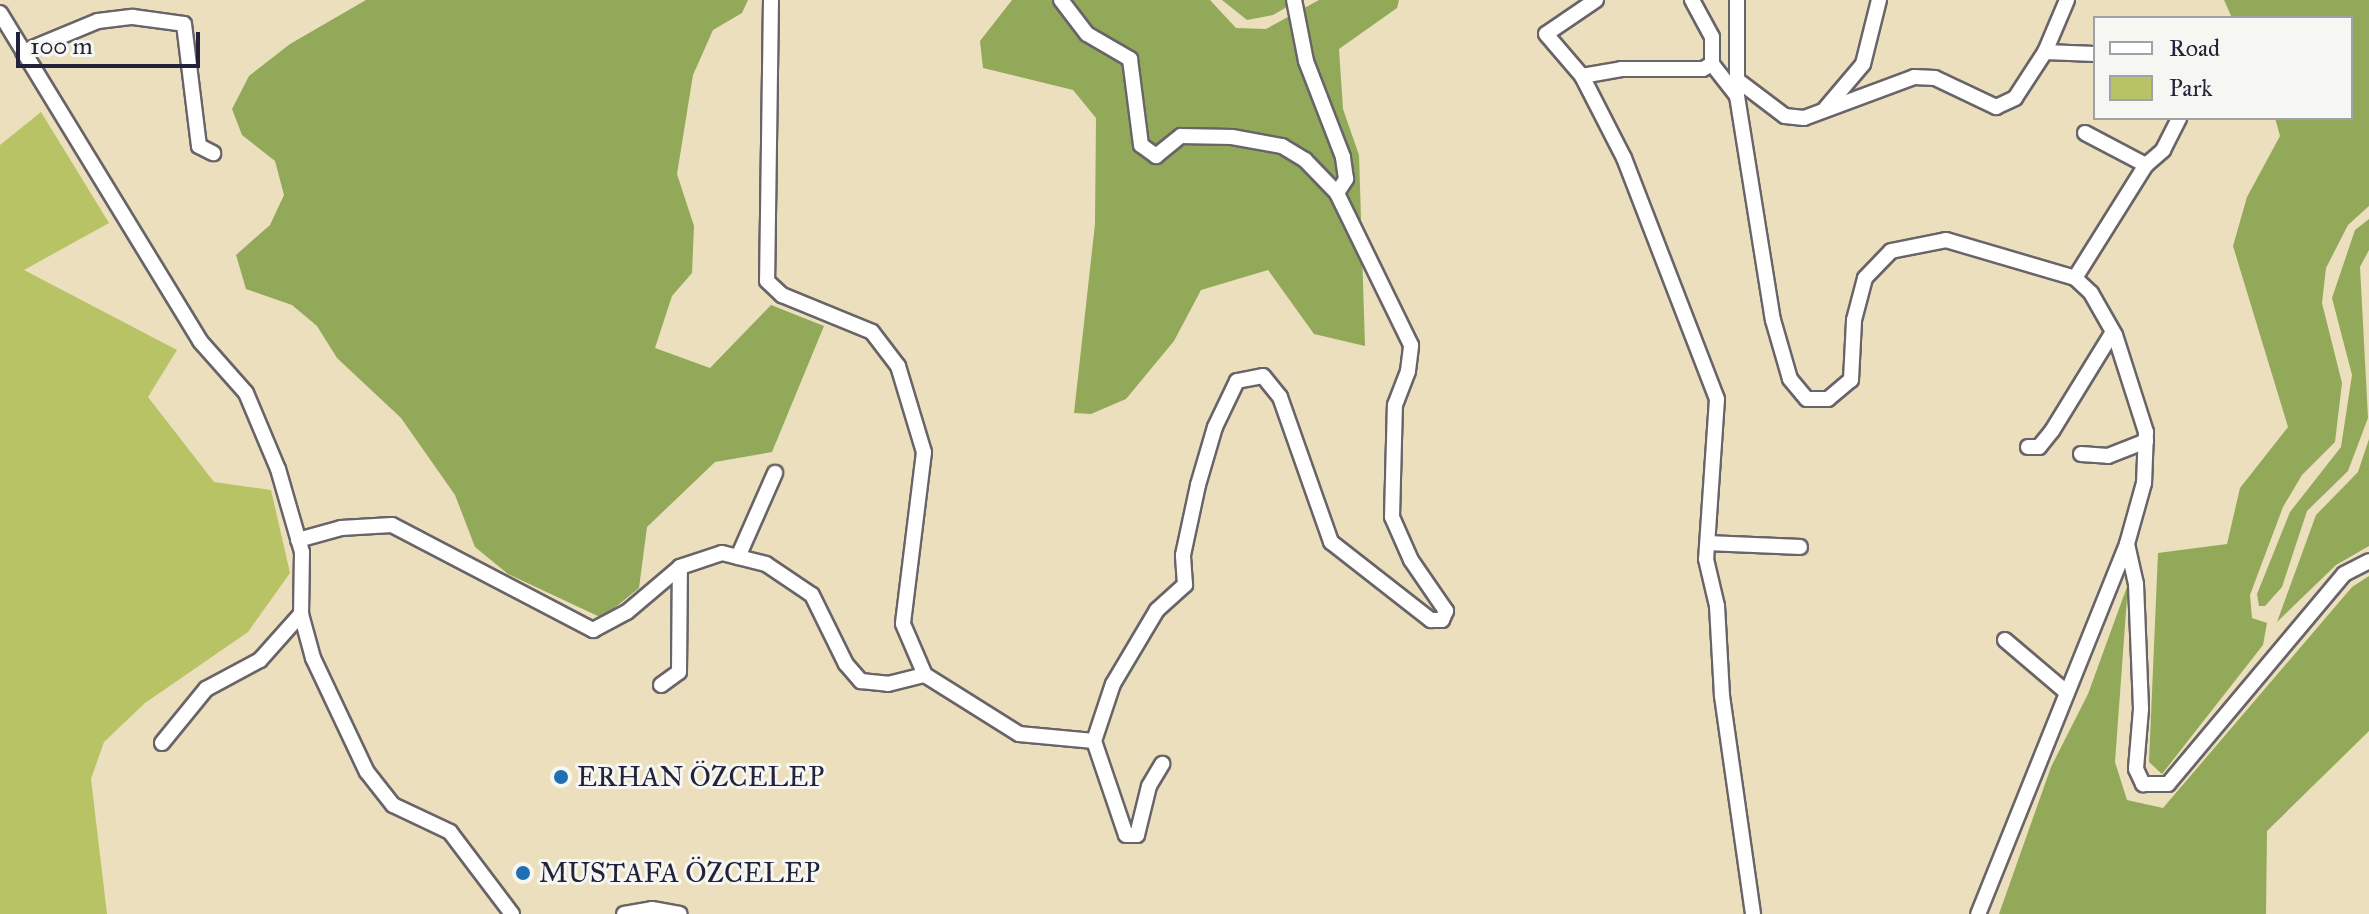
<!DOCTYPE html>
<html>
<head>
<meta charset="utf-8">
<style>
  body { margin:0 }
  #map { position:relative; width:2369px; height:914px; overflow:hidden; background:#ecdfbd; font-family:"IM FELL Great Primer",serif }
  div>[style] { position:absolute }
  .green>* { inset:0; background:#b8c365 }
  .forest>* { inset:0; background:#92a95a }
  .roads { filter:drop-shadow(2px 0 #696468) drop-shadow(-2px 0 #696468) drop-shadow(0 2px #696468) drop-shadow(0 -2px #696468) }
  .minor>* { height:14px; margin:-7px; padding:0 7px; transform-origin:7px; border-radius:7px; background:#fff }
  .dots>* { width:22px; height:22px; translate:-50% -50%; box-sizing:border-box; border:4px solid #f6f6f2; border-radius:50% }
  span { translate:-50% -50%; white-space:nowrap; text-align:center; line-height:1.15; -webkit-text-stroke:6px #f6f6f2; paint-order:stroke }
  .poi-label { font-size:28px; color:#22223b }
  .left { translate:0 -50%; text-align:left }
  .legend { position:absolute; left:2093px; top:16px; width:260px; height:104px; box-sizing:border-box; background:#f6f6f2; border:2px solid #a1a1a9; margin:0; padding:10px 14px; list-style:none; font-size:24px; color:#22223b }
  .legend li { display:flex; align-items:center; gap:16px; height:40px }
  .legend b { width:40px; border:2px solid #a1a1a9 }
  .scale { position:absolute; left:16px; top:32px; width:184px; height:36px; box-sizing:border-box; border:4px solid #22223b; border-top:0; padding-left:10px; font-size:24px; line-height:28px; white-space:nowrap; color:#22223b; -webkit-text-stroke:6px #f6f6f2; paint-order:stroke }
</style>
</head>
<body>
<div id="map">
  <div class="green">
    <div style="clip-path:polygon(41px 112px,109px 223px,24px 270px,177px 350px,148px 397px,214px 482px,271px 490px,290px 573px,248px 632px,145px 703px,104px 742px,91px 779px,107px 914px,0 914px,0 145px)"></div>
  </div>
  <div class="forest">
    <div style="clip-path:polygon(366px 0,748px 0,742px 13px,713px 30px,693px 75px,677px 174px,694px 226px,692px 273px,672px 296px,655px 348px,710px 368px,771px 305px,824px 326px,772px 452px,715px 462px,647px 527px,639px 588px,602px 618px,508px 574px,475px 547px,455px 495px,401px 418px,337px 358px,317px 326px,292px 305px,246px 289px,236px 255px,270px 225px,284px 195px,275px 161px,242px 135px,232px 109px,249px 76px,290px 44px)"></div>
    <div style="clip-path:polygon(1012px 0,1210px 0,1236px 28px,1266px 29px,1319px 0,1399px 0,1397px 8px,1339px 49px,1343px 109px,1359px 155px,1365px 346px,1314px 334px,1268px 270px,1201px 290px,1174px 341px,1126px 399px,1091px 414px,1074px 413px,1095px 224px,1096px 118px,1073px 90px,983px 68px,980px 41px)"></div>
    <div style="clip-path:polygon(1222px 0,1299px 0,1273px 15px,1247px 20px)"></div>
    <div style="clip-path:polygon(2224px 0,2369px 0,2369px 206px,2348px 225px,2326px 268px,2322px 303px,2342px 383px,2335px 442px,2302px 475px,2283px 507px,2250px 595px,2252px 618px,2267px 623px,2263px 645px,2162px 774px,2149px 762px,2158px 553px,2227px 544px,2240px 488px,2288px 427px,2233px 246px,2247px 197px,2280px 136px,2275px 118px,2351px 118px,2351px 18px,2232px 18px)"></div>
    <div style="clip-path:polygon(2369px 219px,2369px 250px,2360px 267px,2368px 418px,2348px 471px,2307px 511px,2282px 587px,2265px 606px,2259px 606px,2257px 594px,2290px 512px,2341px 447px,2352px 375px,2332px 298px,2355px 230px)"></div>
    <div style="clip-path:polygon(2369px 439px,2369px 546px,2336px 565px,2277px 622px,2316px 515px,2358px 472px)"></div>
    <div style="clip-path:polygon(2369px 576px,2369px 731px,2267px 831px,2266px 914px,1999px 914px,2051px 767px,2088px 694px,2128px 584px,2115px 762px,2127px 800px,2163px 808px,2352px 587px)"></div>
  </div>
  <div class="roads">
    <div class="minor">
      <div style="left:771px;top:0;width:281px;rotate:90.8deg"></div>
      <div style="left:767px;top:281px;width:21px;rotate:43deg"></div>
      <div style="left:782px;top:295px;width:97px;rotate:22.3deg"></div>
      <div style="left:872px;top:332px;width:43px;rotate:52.6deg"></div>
      <div style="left:898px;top:366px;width:90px;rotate:73.2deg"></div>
      <div style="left:924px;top:452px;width:173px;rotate:97deg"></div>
      <div style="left:903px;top:624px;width:56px;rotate:66.7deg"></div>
      <div style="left:1061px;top:0;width:43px;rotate:52.6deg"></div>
      <div style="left:1087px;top:34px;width:50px;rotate:30.2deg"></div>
      <div style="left:1130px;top:59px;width:87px;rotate:82.7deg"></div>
      <div style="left:1141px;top:145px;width:19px;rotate:36deg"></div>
      <div style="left:1156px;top:156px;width:32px;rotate:-39deg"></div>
      <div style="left:1181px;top:136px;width:51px;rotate:1.1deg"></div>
      <div style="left:1232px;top:137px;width:51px;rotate:10.2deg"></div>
      <div style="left:1282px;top:146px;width:27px;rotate:31deg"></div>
      <div style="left:1305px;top:160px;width:46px;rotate:45.9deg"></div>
      <div style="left:1596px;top:0;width:60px;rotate:145.8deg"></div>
      <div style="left:1546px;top:34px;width:55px;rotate:49.4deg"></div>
      <div style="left:1582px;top:76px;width:40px;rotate:-10deg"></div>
      <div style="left:1621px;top:69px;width:82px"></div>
      <div style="left:1703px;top:69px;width:10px;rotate:-29deg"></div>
      <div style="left:1712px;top:64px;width:41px;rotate:52deg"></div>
      <div style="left:1692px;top:0;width:42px;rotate:61.6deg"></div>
      <div style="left:1712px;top:37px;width:27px;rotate:90deg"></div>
      <div style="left:1737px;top:0;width:96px;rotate:90deg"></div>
      <div style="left:1737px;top:96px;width:227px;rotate:80.9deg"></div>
      <div style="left:1773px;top:320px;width:61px;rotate:73.9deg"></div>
      <div style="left:1790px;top:379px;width:26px;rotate:50deg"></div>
      <div style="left:1807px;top:399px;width:21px"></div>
      <div style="left:1828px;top:399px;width:30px;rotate:-40deg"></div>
      <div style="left:1851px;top:380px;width:60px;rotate:-87.1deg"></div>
      <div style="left:1854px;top:320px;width:43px;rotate:-75.3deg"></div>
      <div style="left:1865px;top:278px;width:37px;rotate:-46deg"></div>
      <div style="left:1891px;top:251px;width:56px;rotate:-11.3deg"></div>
      <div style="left:1946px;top:240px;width:134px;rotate:16.4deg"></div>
      <div style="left:2075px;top:278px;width:22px;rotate:43deg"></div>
      <div style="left:2091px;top:293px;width:48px;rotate:60.3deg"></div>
      <div style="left:2115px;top:335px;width:102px;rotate:72.3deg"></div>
      <div style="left:2146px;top:432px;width:51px;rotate:92.2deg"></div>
      <div style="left:2144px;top:483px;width:63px;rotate:105.6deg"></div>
      <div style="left:2127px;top:544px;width:399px;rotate:111.9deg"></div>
      <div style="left:2067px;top:0;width:56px;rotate:112.9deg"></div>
      <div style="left:2045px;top:52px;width:50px;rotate:2.3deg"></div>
      <div style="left:0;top:13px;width:384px;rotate:58.6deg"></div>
      <div style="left:200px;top:341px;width:69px;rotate:48.5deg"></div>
      <div style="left:246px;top:393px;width:82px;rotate:67.2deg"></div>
      <div style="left:278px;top:469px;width:86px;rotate:73.9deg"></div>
      <div style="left:302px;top:552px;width:62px;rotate:90.9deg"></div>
      <div style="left:301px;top:614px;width:46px;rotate:74.7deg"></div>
      <div style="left:313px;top:658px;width:126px;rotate:64.7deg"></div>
      <div style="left:367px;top:772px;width:42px;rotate:51.8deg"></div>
      <div style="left:393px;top:805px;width:63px;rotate:25.3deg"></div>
      <div style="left:450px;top:832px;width:103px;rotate:52.9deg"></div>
      <div style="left:23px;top:52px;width:81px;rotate:-22.5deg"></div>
      <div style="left:98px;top:21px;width:35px;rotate:-7deg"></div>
      <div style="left:133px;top:17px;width:51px;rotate:7.8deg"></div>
      <div style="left:184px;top:24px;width:123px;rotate:83deg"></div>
      <div style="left:199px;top:146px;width:16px;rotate:27deg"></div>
      <div style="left:1582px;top:76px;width:92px;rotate:62.9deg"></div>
      <div style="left:1624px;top:158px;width:258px;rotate:68.9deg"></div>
      <div style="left:1717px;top:399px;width:160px;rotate:93.9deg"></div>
      <div style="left:1706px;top:559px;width:48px;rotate:76.8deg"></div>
      <div style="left:1717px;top:606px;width:90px;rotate:86.8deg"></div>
      <div style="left:1722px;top:696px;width:220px;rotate:81.9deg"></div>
      <div style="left:1736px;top:79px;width:61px;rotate:37.1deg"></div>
      <div style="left:1785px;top:116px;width:19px;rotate:6deg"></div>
      <div style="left:1804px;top:118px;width:117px;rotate:-20.4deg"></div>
      <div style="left:1914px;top:77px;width:21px;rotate:3deg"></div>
      <div style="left:1935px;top:78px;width:68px;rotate:25.4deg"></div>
      <div style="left:1996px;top:107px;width:21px;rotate:-25deg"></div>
      <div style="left:2015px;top:98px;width:55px;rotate:-56.9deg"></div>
      <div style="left:1825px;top:109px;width:59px;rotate:-49.8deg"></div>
      <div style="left:1863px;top:64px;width:66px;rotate:-76deg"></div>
      <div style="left:2085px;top:133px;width:69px;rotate:27.7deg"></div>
      <div style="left:2075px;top:278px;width:133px;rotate:-57.9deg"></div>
      <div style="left:2146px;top:165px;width:23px;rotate:-41deg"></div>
      <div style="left:2163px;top:150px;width:36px;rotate:-63deg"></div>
      <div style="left:2028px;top:447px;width:11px"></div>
      <div style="left:2039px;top:447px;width:21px;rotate:-51deg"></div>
      <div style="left:2052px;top:431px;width:116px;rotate:-58.4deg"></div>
      <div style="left:2081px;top:454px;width:27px;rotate:4deg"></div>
      <div style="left:2108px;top:456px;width:41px;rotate:-21.5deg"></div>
      <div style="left:298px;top:540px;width:45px;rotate:-15.6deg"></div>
      <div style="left:341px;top:528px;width:51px;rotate:-3.4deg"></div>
      <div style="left:392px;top:525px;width:227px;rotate:27.6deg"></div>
      <div style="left:593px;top:630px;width:38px;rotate:-28deg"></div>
      <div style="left:627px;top:612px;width:70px;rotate:-40.3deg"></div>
      <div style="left:680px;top:567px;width:44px;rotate:-18.4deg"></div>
      <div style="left:722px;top:553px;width:45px;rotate:14deg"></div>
      <div style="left:766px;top:564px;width:55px;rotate:34deg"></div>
      <div style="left:812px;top:595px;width:77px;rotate:63.8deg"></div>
      <div style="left:846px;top:664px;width:23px;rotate:49deg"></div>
      <div style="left:861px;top:681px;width:27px;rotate:6deg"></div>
      <div style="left:888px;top:684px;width:38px;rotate:-14deg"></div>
      <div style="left:925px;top:675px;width:111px;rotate:32.1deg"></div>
      <div style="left:1019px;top:734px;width:75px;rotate:5.3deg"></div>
      <div style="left:1094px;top:741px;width:99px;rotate:71.2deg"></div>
      <div style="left:1126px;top:835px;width:11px"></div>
      <div style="left:1137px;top:835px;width:50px;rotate:-76.2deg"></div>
      <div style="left:1149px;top:786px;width:26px;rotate:-59deg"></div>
      <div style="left:1708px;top:543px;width:92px;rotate:2.5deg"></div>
      <div style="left:2127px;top:544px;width:41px;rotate:77.3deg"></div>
      <div style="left:2136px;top:584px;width:125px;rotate:87.7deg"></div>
      <div style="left:2141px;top:709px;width:60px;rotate:94.8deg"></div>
      <div style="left:2136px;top:769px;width:17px;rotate:65deg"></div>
      <div style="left:2143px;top:784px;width:25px"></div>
      <div style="left:2168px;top:784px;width:274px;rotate:-50deg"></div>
      <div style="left:2344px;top:574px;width:28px;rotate:-27deg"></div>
      <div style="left:738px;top:557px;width:92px;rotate:-66.2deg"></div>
      <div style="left:2005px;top:640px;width:79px;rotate:40.4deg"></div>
      <div style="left:661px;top:685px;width:22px;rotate:-36deg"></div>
      <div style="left:679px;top:672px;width:105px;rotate:-89.5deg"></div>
      <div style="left:1094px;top:741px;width:60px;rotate:-71.6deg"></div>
      <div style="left:1113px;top:684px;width:86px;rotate:-59.3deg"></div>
      <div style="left:1157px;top:610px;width:38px;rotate:-42deg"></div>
      <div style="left:1185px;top:585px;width:30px;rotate:-94deg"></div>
      <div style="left:1183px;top:555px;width:72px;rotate:-77.9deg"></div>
      <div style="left:1198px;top:485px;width:60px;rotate:-73.7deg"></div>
      <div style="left:1215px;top:427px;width:51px;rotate:-64.4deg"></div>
      <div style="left:1237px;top:381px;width:26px;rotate:-11deg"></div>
      <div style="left:1263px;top:376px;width:27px;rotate:51deg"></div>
      <div style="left:1280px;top:397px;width:154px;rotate:70.6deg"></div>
      <div style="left:1331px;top:542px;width:127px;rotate:38deg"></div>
      <div style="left:1431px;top:620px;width:11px"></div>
      <div style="left:1442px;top:620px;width:10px;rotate:-66deg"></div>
      <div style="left:1446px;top:611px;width:62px;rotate:-124.5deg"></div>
      <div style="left:1411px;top:560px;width:47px;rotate:-113.8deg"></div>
      <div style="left:1392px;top:517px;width:112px;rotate:-88.5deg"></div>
      <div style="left:1395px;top:405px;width:36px;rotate:-69deg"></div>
      <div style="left:1408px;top:371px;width:26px;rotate:-83deg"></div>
      <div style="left:1411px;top:345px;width:169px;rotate:-116deg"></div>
      <div style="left:1337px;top:193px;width:17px;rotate:-57deg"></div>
      <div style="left:1346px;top:179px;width:22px;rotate:-98deg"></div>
      <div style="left:1343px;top:157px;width:103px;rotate:-111.1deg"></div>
      <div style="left:1306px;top:61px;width:62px;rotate:-101.1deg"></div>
      <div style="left:162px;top:743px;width:70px;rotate:-50.8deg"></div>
      <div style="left:206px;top:689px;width:61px;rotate:-28.2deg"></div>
      <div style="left:260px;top:660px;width:62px;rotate:-48.3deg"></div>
      <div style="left:624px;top:914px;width:28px;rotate:-10deg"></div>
      <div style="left:652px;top:909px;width:28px;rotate:10deg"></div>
    </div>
  </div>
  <div class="dots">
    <div style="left:561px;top:777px;background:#1f6fb2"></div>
    <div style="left:523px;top:873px;background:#1f6fb2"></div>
  </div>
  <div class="poi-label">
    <span class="left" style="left:577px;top:777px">ERHAN ÖZCELEP</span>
    <span class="left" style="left:539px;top:873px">MUSTAFA ÖZCELEP</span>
  </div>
  <ul class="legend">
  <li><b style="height:10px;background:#fff"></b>Road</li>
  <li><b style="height:22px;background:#b8c365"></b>Park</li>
  </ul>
  <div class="scale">100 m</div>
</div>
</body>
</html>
